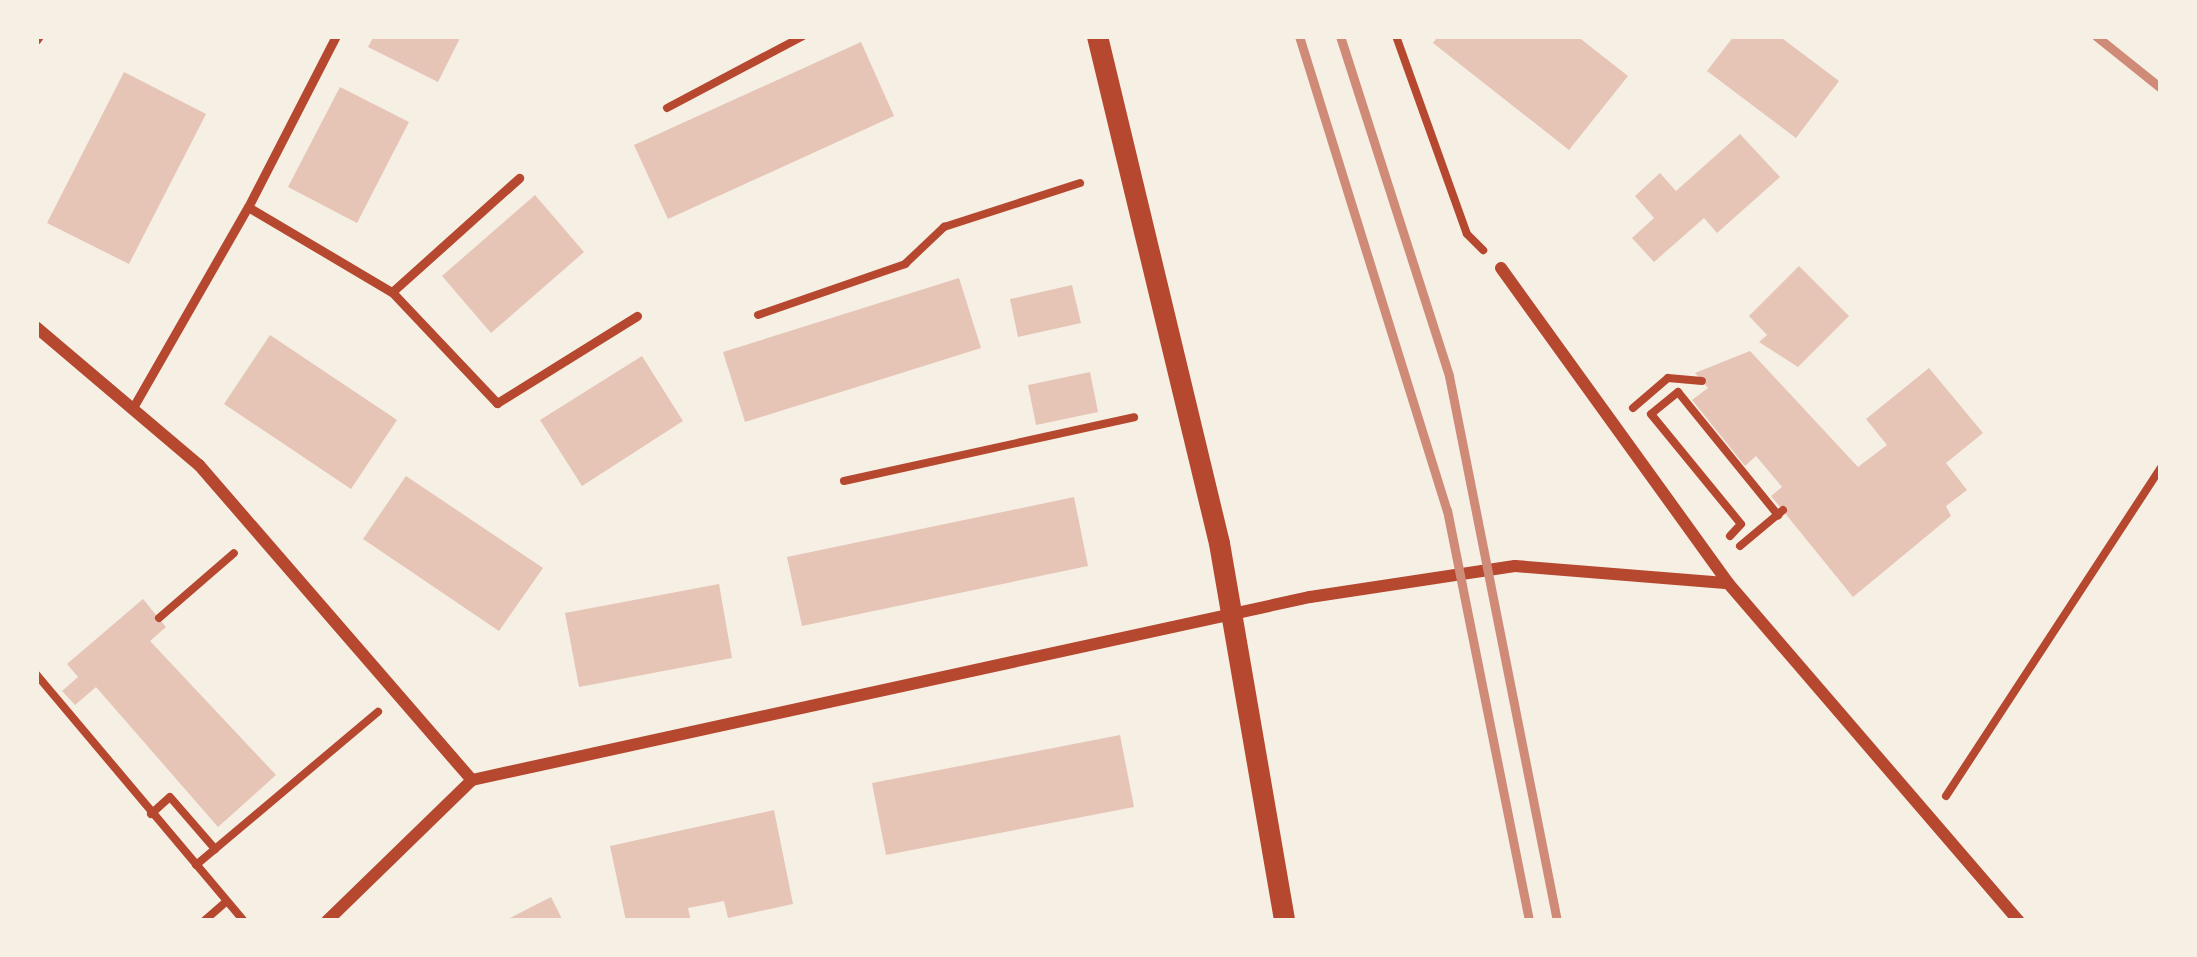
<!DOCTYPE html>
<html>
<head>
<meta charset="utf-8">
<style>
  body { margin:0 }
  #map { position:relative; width:2197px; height:957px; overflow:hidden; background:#f6efe4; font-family:Inter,sans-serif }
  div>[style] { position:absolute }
  .building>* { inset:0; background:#e6c5b7 }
  .path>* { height:8px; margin:-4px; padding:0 4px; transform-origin:4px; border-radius:4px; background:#b5482f }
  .service>* { height:9px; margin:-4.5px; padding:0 4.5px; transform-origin:4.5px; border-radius:4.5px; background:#b5482f }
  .minor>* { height:12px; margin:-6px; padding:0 6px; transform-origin:6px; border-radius:6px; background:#b5482f }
  .tertiary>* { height:21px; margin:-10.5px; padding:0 10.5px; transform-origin:10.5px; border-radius:10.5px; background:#b5482f }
  .rail>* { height:9px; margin:-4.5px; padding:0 4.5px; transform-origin:4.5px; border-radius:4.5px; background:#cf8b77 }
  span { translate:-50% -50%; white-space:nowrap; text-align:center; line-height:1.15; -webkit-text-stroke:12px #f6efe4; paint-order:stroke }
  .frame { position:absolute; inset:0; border:39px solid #f6efe4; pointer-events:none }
</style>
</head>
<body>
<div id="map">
  <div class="building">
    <div style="clip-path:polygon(374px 36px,461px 36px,438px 82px,368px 47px)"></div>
    <div style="clip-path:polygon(1438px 36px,1577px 36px,1628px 76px,1569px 150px,1433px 43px)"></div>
    <div style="clip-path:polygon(1734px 36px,1779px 36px,1839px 81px,1796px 138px,1707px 71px)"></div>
    <div style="clip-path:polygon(861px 42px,894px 116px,668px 219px,634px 145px)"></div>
    <div style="clip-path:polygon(124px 72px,206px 114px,129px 264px,47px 223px)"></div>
    <div style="clip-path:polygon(340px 87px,409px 122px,357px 223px,288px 187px)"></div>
    <div style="clip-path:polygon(1740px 134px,1780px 177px,1717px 233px,1704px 218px,1654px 262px,1632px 238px,1654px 218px,1635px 196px,1660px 173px,1676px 191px)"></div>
    <div style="clip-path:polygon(535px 195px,584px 252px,491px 333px,442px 276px)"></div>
    <div style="clip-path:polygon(1799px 266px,1849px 316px,1798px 367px,1759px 342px,1767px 335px,1749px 316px)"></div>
    <div style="clip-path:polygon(959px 278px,981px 348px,745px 422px,723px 352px)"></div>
    <div style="clip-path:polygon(1072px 285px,1081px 323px,1018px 337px,1010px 299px)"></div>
    <div style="clip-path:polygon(270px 335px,397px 420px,351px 489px,224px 404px)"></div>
    <div style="clip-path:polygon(1750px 351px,1858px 467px,1887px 445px,1866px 419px,1929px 368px,1983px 433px,1946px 463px,1967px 490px,1946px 506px,1951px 516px,1853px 597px,1771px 496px,1782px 487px,1756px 456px,1745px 466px,1692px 400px,1708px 388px,1695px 373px)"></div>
    <div style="clip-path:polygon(642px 356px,683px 421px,582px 486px,540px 420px)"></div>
    <div style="clip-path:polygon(1090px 372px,1098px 412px,1036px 425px,1028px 385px)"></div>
    <div style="clip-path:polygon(406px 476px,543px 568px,499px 631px,363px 539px)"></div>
    <div style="clip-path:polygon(1074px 497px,1088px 566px,802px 626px,787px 557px)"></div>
    <div style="clip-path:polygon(719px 584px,732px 658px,579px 687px,565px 613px)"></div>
    <div style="clip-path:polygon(143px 599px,166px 627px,150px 641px,276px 775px,218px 827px,96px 687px,75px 705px,62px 691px,78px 677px,67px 664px)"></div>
    <div style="clip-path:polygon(1120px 735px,1134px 807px,886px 855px,872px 783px)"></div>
    <div style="clip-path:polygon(774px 810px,793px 904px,728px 918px,724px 901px,688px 908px,691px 921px,626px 921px,610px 846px)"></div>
    <div style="clip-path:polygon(551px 897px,563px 921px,504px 921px)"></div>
  </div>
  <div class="path">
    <div style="left:1396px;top:36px;width:210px;rotate:70.3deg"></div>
    <div style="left:1467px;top:234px;width:23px;rotate:45deg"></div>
    <div style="left:667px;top:108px;width:154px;rotate:-27.9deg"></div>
    <div style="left:758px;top:315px;width:156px;rotate:-19.1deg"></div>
    <div style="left:905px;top:264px;width:54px;rotate:-43.5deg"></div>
    <div style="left:944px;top:227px;width:143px;rotate:-17.9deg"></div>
    <div style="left:1633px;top:408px;width:46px;rotate:-40.6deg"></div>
    <div style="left:1668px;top:378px;width:34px;rotate:5deg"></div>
    <div style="left:844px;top:481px;width:297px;rotate:-12.4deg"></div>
    <div style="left:1730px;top:536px;width:16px;rotate:-47deg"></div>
    <div style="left:1741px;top:524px;width:142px;rotate:-129.3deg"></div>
    <div style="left:1651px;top:414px;width:35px;rotate:-39deg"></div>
    <div style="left:1678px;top:392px;width:159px;rotate:50.9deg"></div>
    <div style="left:1740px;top:546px;width:56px;rotate:-39.9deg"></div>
    <div style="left:159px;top:618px;width:99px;rotate:-40.9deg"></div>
    <div style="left:36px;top:674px;width:323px;rotate:49.9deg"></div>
    <div style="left:1946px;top:796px;width:393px;rotate:-56.8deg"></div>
    <div style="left:151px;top:814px;width:25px;rotate:-42deg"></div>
    <div style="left:170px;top:797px;width:69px;rotate:49.1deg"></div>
    <div style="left:196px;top:865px;width:238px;rotate:-40.1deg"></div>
    <div style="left:204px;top:921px;width:30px;rotate:-41deg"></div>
  </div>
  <div class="service">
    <div style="left:248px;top:207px;width:192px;rotate:-62.8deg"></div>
    <div style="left:392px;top:292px;width:171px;rotate:-41.9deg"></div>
    <div style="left:135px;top:404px;width:227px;rotate:-60.2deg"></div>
    <div style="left:248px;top:207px;width:167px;rotate:30.6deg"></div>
    <div style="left:392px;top:292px;width:153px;rotate:46.6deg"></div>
    <div style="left:497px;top:403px;width:165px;rotate:-31.9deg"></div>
  </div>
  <div class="minor">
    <div style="left:36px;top:39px;width:4px;rotate:-56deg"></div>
    <div style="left:1501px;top:268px;width:388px;rotate:54.2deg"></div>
    <div style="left:1728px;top:583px;width:446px;rotate:49.3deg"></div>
    <div style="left:36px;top:327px;width:214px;rotate:40.3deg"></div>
    <div style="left:199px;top:465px;width:417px;rotate:49.1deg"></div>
    <div style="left:472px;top:780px;width:202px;rotate:135.8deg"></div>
    <div style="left:472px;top:780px;width:858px;rotate:-12.32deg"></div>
    <div style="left:1310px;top:597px;width:207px;rotate:-8.6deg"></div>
    <div style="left:1515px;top:566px;width:214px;rotate:4.6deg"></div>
  </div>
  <div class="tertiary">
    <div style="left:1097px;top:36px;width:521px;rotate:76.47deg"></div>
    <div style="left:1219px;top:543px;width:384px;rotate:80.2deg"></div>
  </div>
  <div class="rail">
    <div style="left:1299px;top:36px;width:497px;rotate:72.7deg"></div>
    <div style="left:1447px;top:510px;width:419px;rotate:78.7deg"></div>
    <div style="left:1340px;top:36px;width:357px;rotate:72.2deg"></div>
    <div style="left:1449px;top:376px;width:556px;rotate:78.79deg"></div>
    <div style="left:2096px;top:36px;width:83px;rotate:38.7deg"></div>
  </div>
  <div class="frame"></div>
</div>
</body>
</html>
